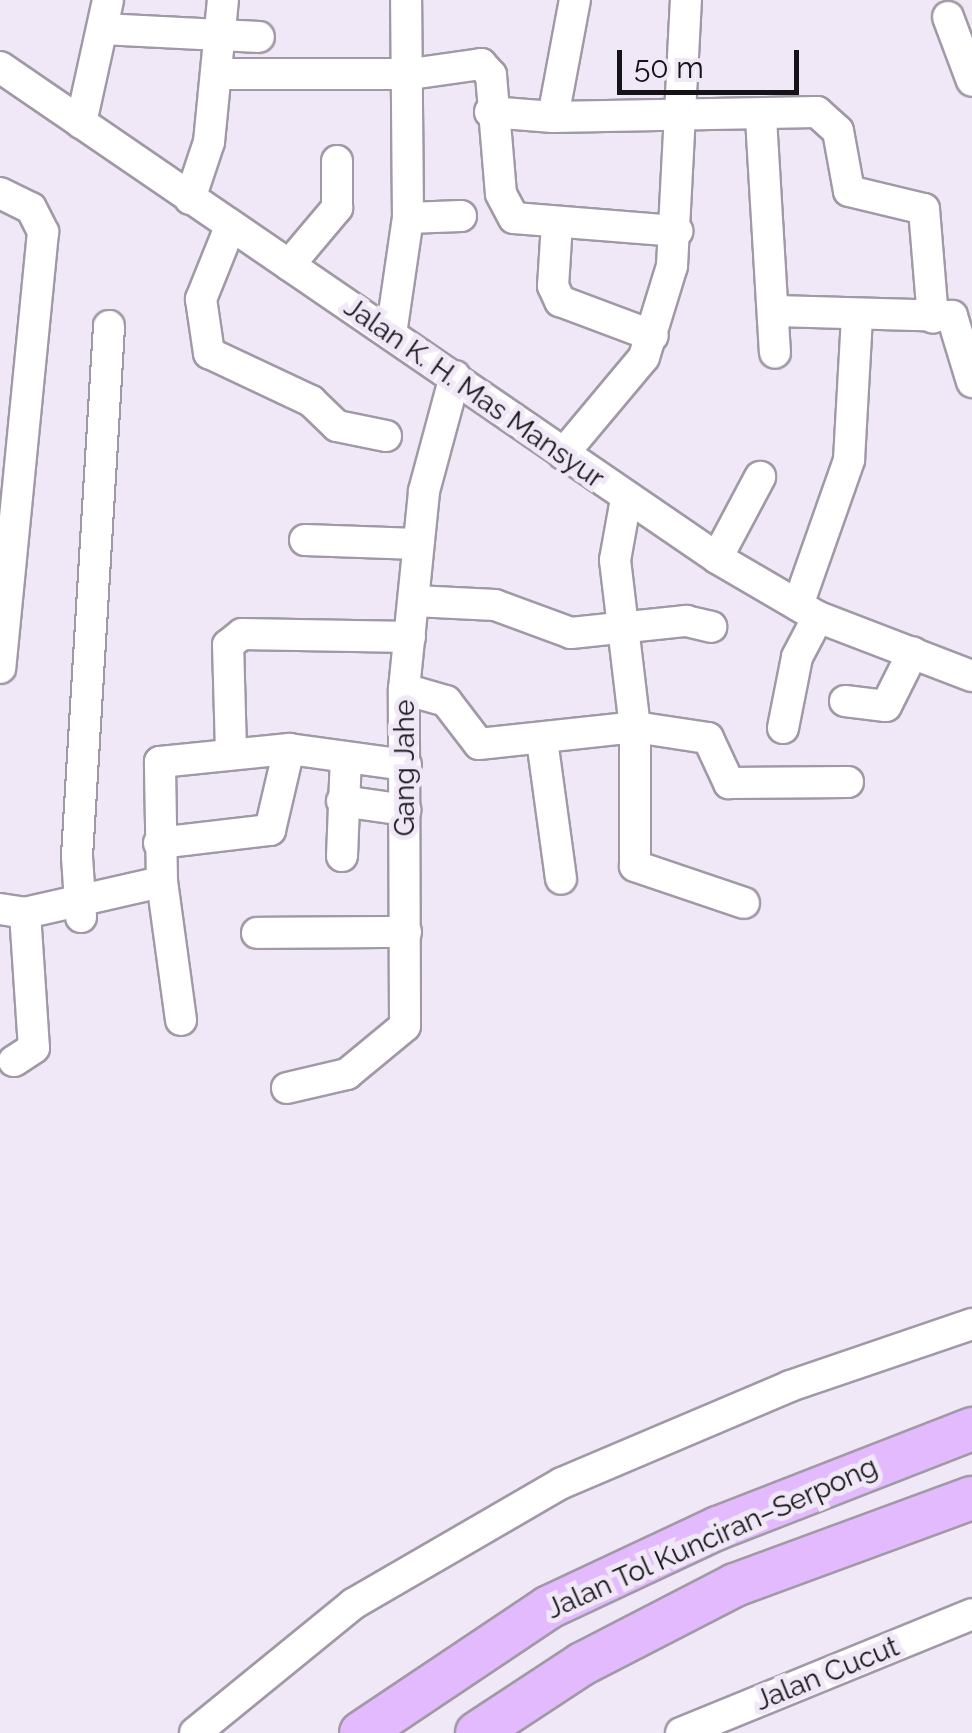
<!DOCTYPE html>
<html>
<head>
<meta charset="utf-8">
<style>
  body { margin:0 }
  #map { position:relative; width:972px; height:1733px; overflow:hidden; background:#f0e8f6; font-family:Raleway,sans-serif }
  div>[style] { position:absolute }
  .roads { filter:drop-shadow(2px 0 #a199a6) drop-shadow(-2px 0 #a199a6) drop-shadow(0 2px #a199a6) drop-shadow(0 -2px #a199a6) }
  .minor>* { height:30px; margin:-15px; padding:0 15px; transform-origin:15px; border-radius:15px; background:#fff }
  .highway>* { height:42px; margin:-21px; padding:0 21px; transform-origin:21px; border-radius:21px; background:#e3bafe }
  span { translate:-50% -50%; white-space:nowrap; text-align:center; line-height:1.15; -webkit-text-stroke:10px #f0e8f6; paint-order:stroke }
  .street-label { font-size:28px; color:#151317 }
  .scale { position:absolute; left:617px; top:50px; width:182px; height:45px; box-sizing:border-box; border:5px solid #151317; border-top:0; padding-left:12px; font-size:30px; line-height:35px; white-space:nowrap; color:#151317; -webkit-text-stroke:8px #f0e8f6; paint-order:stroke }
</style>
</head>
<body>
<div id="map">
  <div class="roads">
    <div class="minor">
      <div style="left:948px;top:17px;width:68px;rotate:69.4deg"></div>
      <div style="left:103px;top:29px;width:156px;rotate:2.9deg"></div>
      <div style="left:0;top:67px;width:869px;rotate:34.4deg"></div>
      <div style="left:717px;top:558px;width:117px;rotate:30.3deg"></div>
      <div style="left:818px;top:617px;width:165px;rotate:21deg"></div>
      <div style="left:217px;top:74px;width:194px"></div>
      <div style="left:411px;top:74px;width:71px;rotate:-8.1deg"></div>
      <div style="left:481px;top:64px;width:15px;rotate:48deg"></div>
      <div style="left:491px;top:75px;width:119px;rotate:85.2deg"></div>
      <div style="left:501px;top:194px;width:27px;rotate:62deg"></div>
      <div style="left:514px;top:218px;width:164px;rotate:4.6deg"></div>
      <div style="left:490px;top:112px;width:63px;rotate:4.5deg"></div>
      <div style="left:553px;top:117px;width:119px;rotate:-79.4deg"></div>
      <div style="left:553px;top:117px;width:264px;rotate:-1.1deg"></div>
      <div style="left:817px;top:112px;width:28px;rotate:42deg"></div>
      <div style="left:838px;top:131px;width:61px;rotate:79.6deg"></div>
      <div style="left:849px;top:191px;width:77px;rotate:13.5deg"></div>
      <div style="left:924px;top:209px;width:109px;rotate:85.3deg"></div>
      <div style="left:761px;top:118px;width:235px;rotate:86.6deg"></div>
      <div style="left:81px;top:123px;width:126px;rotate:-77.6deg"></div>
      <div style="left:0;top:193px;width:34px;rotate:26deg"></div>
      <div style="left:31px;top:208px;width:27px;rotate:63deg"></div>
      <div style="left:43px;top:232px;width:438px;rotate:95.6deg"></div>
      <div style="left:190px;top:199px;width:60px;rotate:-71.6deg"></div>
      <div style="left:209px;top:142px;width:143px;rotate:-84.4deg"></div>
      <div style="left:408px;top:218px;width:53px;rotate:-2.2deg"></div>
      <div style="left:557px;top:223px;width:63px;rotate:93.6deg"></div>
      <div style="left:553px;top:286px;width:17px;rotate:65deg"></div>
      <div style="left:560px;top:301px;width:99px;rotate:20.6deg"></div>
      <div style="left:230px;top:227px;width:78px;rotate:111.9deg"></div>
      <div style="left:201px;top:299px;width:55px;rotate:81.6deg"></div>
      <div style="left:209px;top:353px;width:113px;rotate:25.2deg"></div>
      <div style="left:311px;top:401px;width:36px;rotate:44deg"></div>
      <div style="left:337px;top:426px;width:50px;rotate:11.5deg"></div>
      <div style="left:289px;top:265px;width:75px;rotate:-49.9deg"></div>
      <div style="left:337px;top:208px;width:47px;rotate:-90deg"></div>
      <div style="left:774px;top:311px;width:178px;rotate:1.6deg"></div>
      <div style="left:952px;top:316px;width:69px;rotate:73.1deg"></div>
      <div style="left:391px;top:334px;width:117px;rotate:-81.7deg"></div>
      <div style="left:408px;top:218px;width:218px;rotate:-90.5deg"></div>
      <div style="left:563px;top:454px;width:126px;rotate:-50.1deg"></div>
      <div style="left:644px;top:357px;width:95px;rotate:-72.9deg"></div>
      <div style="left:672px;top:266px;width:266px;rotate:-87deg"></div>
      <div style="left:626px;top:499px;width:62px;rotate:100.2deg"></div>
      <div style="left:615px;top:560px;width:168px;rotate:83.2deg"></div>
      <div style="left:635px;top:727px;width:139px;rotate:90deg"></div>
      <div style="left:635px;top:866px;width:115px;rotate:18.7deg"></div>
      <div style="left:305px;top:540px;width:112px;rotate:2deg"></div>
      <div style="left:717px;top:558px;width:92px;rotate:-62deg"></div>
      <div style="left:415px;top:601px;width:80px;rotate:2.9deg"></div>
      <div style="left:495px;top:605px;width:81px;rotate:20.2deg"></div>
      <div style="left:571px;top:633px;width:116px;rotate:-6deg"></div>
      <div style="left:686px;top:621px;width:26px;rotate:13deg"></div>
      <div style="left:798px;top:605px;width:154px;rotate:-70.6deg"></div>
      <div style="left:849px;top:460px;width:145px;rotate:-86.8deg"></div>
      <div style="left:404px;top:689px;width:44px;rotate:15.9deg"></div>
      <div style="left:446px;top:701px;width:54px;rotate:52.5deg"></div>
      <div style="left:479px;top:744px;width:157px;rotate:-6.2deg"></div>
      <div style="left:635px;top:727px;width:74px;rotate:8.6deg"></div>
      <div style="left:708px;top:738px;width:50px;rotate:65deg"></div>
      <div style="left:729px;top:783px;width:119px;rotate:-0.5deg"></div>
      <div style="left:845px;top:701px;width:41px;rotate:7deg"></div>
      <div style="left:886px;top:706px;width:60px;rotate:-63.4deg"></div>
      <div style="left:783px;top:728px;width:72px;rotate:-78.8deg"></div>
      <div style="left:797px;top:657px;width:45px;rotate:-62.3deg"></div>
      <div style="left:542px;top:740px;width:140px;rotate:82.2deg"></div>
      <div style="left:231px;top:751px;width:106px;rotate:-91.6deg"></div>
      <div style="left:228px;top:645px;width:18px;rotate:-38deg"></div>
      <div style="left:242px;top:634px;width:168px;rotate:1deg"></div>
      <div style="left:342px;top:801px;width:64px;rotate:8.1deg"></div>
      <div style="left:159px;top:843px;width:112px;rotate:-6.7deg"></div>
      <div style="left:270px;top:830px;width:83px;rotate:-76.8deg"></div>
      <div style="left:342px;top:856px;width:98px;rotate:-87.7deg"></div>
      <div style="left:0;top:909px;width:25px;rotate:9deg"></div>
      <div style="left:25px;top:913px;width:135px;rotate:86.2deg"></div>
      <div style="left:34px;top:1048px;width:24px;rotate:147deg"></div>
      <div style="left:25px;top:913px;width:140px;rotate:-12.8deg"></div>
      <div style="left:81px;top:917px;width:61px;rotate:-93.8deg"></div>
      <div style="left:77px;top:856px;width:531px;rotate:-86.54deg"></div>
      <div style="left:257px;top:933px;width:149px;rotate:-0.4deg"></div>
      <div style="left:181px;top:1020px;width:139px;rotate:-97.8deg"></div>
      <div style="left:162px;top:882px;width:120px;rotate:-91deg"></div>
      <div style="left:160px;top:762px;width:130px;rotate:-5.8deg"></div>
      <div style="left:289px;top:749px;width:118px;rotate:7.8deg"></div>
      <div style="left:287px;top:1088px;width:62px;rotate:-13.1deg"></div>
      <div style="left:347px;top:1074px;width:75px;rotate:-39.6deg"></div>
      <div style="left:405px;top:1026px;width:337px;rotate:-90.2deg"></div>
      <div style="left:404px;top:689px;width:199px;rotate:-84.2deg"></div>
      <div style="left:424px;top:491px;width:119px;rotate:-74.9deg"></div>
      <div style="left:195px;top:1733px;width:204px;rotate:-39.2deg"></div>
      <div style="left:353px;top:1604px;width:241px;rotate:-30.1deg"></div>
      <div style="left:562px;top:1483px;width:248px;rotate:-23deg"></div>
      <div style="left:790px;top:1386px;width:192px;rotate:-18.8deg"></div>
      <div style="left:681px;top:1733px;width:314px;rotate:-22.2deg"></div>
    </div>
    <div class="highway">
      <div style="left:361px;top:1733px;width:226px;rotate:-33.8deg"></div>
      <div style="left:549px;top:1607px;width:187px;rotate:-25.1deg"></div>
      <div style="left:718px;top:1528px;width:273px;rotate:-21.3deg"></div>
      <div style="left:477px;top:1733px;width:126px;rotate:-33.3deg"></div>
      <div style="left:582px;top:1664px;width:172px;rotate:-27.3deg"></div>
      <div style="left:735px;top:1585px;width:252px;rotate:-20.2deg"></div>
    </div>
  </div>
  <div class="street-label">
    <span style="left:474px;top:393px;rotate:35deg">Jalan K. H. Mas Mansyur</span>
    <span style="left:405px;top:768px;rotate:-90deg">Gang Jahe</span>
    <span style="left:712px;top:1538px;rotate:-24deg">Jalan Tol Kunciran–Serpong</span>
    <span style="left:827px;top:1674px;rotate:-22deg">Jalan Cucut</span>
  </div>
  <div class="scale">50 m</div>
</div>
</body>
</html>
